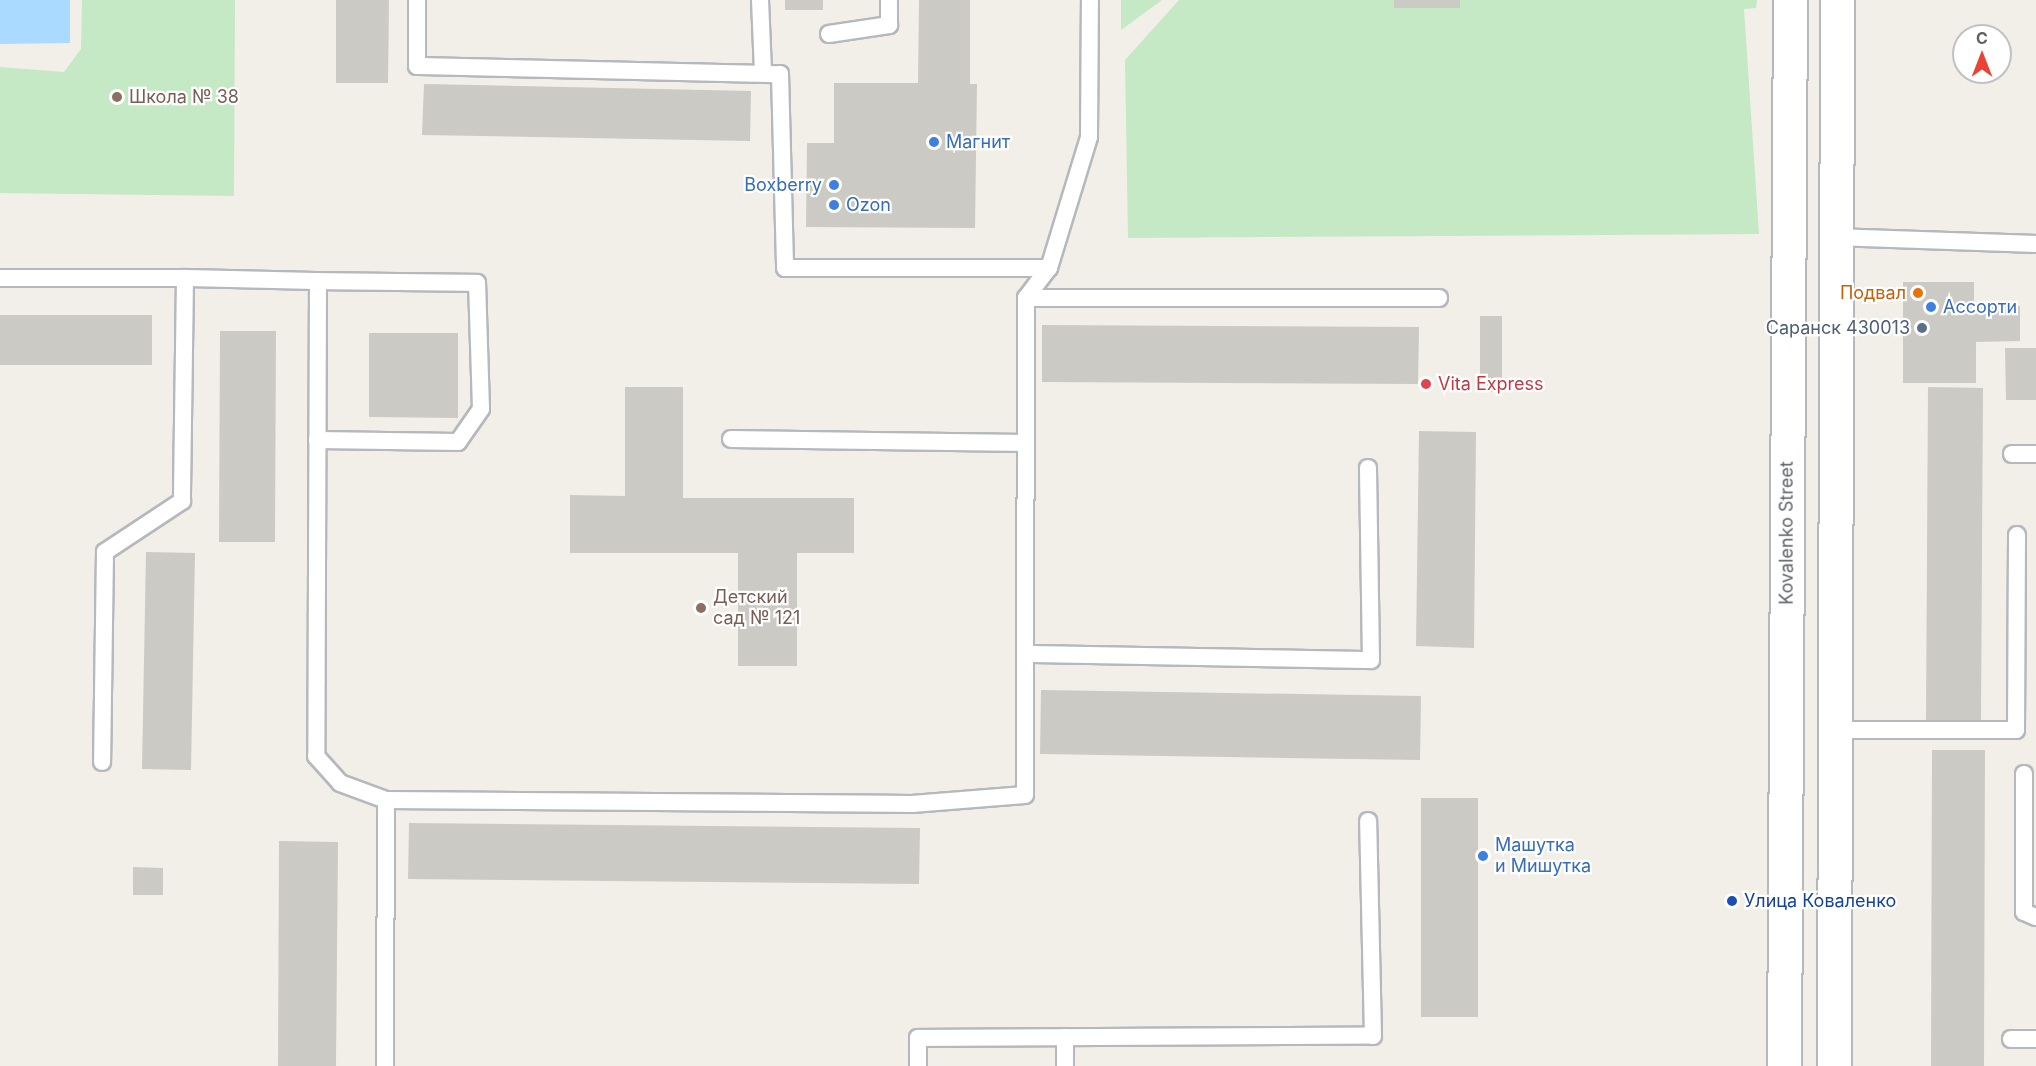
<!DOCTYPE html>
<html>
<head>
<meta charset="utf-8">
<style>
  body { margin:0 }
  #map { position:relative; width:2036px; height:1066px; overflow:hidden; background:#f1efe8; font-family:Inter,sans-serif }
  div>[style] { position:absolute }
  .green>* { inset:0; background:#c5e8c5 }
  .water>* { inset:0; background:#aadaff }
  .building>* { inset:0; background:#cccac5 }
  .roads { filter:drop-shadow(2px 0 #b5b8bc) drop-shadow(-2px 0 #b5b8bc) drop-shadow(0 2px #b5b8bc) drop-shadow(0 -2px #b5b8bc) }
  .service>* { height:16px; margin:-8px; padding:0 8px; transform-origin:8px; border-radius:8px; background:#fff }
  .secondary>* { height:33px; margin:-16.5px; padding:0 16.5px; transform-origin:16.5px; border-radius:16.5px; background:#fff }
  .dots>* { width:16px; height:16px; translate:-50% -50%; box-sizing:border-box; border:3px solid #fff; border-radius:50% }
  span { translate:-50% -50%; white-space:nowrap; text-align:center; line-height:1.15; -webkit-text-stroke:4.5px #fff; paint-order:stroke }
  .education-label { font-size:18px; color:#785e54 }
  .left { translate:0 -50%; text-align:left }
  .shop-label { font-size:18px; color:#366cbe }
  .right { translate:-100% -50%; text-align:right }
  .food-label { font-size:18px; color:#c56008 }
  .service-label { font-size:18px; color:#4e5e75 }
  .health-label { font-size:18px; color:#be3a42 }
  .street-label { font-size:18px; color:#5f6368 }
  .transit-label { font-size:18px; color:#164399 }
  .north { position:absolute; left:1952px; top:24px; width:60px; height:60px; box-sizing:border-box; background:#fff; border:2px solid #bfc1c3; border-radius:50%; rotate:0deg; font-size:16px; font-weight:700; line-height:24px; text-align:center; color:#5f6368 }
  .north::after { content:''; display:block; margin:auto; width:21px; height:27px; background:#ea4335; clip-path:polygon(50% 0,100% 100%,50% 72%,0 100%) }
</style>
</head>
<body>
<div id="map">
  <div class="green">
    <div style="clip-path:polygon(82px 0,235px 0,234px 196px,0 193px,0 67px,64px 72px,81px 49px)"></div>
    <div style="clip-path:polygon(1121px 0,1162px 0,1121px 30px)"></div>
    <div style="clip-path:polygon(1179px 0,1757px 0,1756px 8px,1744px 9px,1759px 234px,1128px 238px,1125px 60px)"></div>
  </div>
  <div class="water">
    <div style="clip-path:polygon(0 0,70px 0,70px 43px,0 44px)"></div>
  </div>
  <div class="building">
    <div style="clip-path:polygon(336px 0,389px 0,388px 83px,336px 83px)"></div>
    <div style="clip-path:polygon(785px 0,823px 0,823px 10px,785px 10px)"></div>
    <div style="clip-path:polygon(919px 0,970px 0,970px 84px,977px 84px,975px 228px,806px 227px,807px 143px,834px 143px,834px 83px,918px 83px)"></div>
    <div style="clip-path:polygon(1394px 0,1460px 0,1460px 8px,1394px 8px)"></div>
    <div style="clip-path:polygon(424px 84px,751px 91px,750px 141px,422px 135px)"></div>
    <div style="clip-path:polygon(1903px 282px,1974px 282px,1974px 306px,2020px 306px,2020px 341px,1976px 342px,1976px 383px,1903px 383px)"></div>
    <div style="clip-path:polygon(0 315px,152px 315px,152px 365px,0 365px)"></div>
    <div style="clip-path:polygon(1480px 316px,1502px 316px,1502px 392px,1480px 392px)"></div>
    <div style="clip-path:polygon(1042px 325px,1419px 327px,1418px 384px,1042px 382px)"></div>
    <div style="clip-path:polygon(220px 331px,276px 331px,275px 542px,219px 542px)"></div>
    <div style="clip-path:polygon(369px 333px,458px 333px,458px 418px,369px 417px)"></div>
    <div style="clip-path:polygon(2005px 348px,2036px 348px,2036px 400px,2006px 400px)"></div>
    <div style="clip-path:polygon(625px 387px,683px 387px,683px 498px,854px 498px,854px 553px,797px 553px,797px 666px,738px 666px,738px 553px,570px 553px,570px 495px,625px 496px)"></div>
    <div style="clip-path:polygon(1928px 387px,1983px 388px,1981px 720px,1926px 720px)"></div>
    <div style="clip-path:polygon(1419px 431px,1476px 432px,1474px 648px,1416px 646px)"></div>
    <div style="clip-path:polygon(146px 552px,195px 553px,191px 770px,142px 769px)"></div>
    <div style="clip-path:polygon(1041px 690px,1421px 696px,1420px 760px,1040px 754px)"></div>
    <div style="clip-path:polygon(1932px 750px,1985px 750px,1984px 1066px,1931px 1066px)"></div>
    <div style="clip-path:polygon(1421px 798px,1478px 798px,1478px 1017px,1421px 1017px)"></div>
    <div style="clip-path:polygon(409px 823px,920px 828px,919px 884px,408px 879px)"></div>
    <div style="clip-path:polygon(279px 841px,338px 842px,336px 1066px,278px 1066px)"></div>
    <div style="clip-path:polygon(133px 867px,163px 868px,163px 895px,133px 895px)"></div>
  </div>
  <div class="roads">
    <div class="service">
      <div style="left:417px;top:0;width:66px;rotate:90deg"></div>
      <div style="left:417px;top:66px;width:363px;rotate:1.3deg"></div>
      <div style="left:780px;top:74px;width:194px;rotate:88.5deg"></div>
      <div style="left:785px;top:268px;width:264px"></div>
      <div style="left:760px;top:0;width:73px;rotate:87.6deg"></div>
      <div style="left:829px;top:34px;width:61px;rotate:-8.5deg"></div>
      <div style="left:889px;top:25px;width:25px;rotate:-90deg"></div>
      <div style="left:1834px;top:237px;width:202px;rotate:2deg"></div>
      <div style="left:0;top:278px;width:185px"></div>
      <div style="left:185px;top:278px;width:223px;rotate:90.8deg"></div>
      <div style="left:182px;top:501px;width:92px;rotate:146.5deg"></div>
      <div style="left:105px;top:552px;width:210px;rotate:90.8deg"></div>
      <div style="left:185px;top:278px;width:133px;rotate:1.3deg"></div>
      <div style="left:318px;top:281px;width:475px;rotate:90.2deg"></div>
      <div style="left:316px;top:756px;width:36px;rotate:48deg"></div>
      <div style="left:340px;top:783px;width:49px;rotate:20.3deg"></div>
      <div style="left:386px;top:800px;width:526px;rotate:0.44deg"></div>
      <div style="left:912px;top:804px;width:113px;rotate:-4.6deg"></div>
      <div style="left:1025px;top:795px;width:497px;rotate:-89.9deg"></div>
      <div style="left:1026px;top:298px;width:38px;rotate:-53deg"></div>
      <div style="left:1049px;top:268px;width:137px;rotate:-73deg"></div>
      <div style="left:1089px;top:137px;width:137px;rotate:-89.6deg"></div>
      <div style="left:1026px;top:298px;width:413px"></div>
      <div style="left:731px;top:439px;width:295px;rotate:0.8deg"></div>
      <div style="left:317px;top:440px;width:141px;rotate:0.8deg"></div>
      <div style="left:458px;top:442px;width:40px;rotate:-55.1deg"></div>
      <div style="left:481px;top:409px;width:126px;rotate:-91.8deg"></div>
      <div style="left:477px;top:283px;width:159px;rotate:-179.3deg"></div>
      <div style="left:2012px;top:454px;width:24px"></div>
      <div style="left:1027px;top:654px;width:344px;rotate:1deg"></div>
      <div style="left:1371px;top:660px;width:192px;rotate:-90.9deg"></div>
      <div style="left:1835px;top:730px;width:181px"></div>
      <div style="left:2016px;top:730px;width:195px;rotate:-89.7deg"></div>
      <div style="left:2024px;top:774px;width:138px;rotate:90deg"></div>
      <div style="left:2024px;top:912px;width:13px;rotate:23deg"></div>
      <div style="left:2011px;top:1039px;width:25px"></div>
      <div style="left:385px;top:1066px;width:266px;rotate:-89.8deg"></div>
      <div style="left:918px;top:1066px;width:28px;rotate:-90deg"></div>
      <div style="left:918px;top:1038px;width:455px;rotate:-0.3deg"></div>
      <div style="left:1373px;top:1036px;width:215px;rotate:-91.3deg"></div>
      <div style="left:1065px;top:1066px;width:29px;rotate:-90deg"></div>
    </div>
    <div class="secondary">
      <div style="left:1784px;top:1066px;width:1066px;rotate:-89.68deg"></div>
      <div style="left:1834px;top:1066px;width:1066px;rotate:-89.84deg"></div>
    </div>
  </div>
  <div class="dots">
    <div style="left:117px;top:97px;background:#8d6e63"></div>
    <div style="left:934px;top:142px;background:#3f7fe0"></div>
    <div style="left:834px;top:185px;background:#3f7fe0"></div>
    <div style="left:834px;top:205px;background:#3f7fe0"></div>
    <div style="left:1918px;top:293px;background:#e8710a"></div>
    <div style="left:1931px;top:307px;background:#3f7fe0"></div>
    <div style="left:1922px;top:328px;background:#5c6f8a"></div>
    <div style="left:1426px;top:384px;background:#e0444e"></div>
    <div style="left:701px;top:608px;background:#8d6e63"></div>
    <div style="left:1483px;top:856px;background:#3f7fe0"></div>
    <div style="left:1732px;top:901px;background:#1a4fb4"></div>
  </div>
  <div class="education-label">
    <span class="left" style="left:129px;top:97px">Школа № 38</span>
    <span class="left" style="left:713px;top:608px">Детский<br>сад № 121</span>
  </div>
  <div class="shop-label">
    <span class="left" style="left:946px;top:142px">Магнит</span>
    <span class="right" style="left:822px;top:185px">Boxberry</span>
    <span class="left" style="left:846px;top:205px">Ozon</span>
    <span class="left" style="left:1943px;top:307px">Ассорти</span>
    <span class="left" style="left:1495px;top:856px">Машутка<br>и Мишутка</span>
  </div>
  <div class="food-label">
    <span class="right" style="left:1906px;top:293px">Подвал</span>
  </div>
  <div class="service-label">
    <span class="right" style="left:1910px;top:328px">Саранск 430013</span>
  </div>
  <div class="health-label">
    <span class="left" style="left:1438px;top:384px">Vita Express</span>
  </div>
  <div class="street-label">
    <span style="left:1787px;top:533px;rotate:-90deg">Kovalenko Street</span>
  </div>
  <div class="transit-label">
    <span class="left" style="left:1744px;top:901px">Улица Коваленко</span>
  </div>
  <div class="north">С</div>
</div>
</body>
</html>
